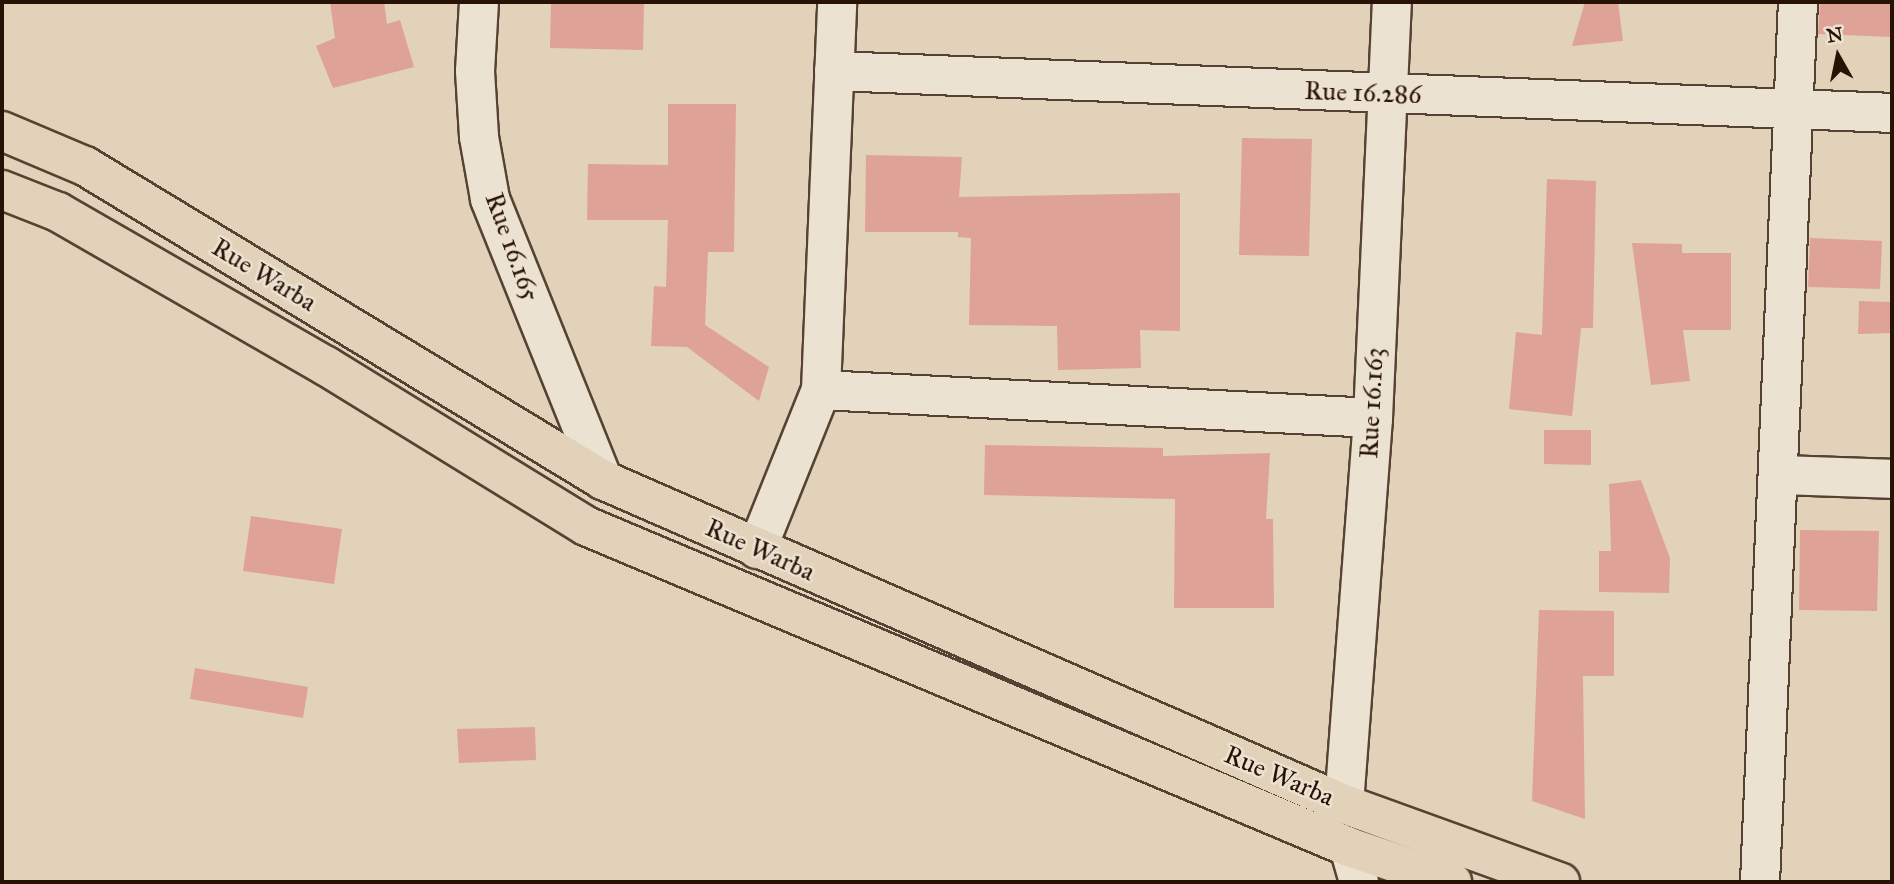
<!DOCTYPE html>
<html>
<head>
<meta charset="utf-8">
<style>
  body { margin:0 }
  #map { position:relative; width:1894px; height:884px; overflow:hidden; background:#e2d2b9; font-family:"IM FELL Great Primer",serif }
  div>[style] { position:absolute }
  .building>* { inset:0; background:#dfa296 }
  .roads { filter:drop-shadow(2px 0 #564233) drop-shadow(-2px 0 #564233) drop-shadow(0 2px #564233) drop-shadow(0 -2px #564233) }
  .minor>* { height:38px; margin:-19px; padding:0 19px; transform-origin:19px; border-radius:19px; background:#ece2d2 }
  .major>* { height:38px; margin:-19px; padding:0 19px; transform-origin:19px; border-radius:19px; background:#e2d2b9 }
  span { translate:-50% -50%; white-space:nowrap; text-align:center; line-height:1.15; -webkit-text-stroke:5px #ece2d2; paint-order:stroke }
  .street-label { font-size:26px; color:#281206 }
  .frame { position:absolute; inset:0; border:4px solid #281206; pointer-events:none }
  .north { position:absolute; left:1803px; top:21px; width:70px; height:70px; -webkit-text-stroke:5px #ece2d2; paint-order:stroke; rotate:351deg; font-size:19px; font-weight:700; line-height:28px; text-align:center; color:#281206 }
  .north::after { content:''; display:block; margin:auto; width:24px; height:32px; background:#281206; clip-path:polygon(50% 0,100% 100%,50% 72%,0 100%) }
</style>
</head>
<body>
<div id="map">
  <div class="building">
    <div style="clip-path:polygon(330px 2px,384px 2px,387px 24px,400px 20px,414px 67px,333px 88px,316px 46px,335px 38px)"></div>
    <div style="clip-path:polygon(551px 2px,644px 2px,643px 50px,550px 48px)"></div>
    <div style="clip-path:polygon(1585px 2px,1618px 2px,1623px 41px,1572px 46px)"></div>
    <div style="clip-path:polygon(1892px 2px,1892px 37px,1818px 34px,1820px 2px)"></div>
    <div style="clip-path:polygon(668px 104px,736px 104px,734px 252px,708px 252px,705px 325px,769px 367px,759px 401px,687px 347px,651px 346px,654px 286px,666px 287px,668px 220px,587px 220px,588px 164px,668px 165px)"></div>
    <div style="clip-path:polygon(1242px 138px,1312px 139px,1309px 256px,1239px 255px)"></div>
    <div style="clip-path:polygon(866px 155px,962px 157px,959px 197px,1180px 193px,1180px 331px,1140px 330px,1141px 368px,1058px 370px,1057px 326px,969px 325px,971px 238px,958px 237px,958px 232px,865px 232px)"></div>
    <div style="clip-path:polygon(1547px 179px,1596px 181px,1593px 328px,1581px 328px,1572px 416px,1509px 409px,1516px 332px,1542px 335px)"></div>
    <div style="clip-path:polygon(1810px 238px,1882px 241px,1880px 289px,1808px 287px)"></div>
    <div style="clip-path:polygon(1632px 243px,1682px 244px,1682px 253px,1731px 253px,1731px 330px,1683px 330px,1690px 381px,1651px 385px)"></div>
    <div style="clip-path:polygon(1859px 301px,1892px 302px,1892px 333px,1858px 334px)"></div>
    <div style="clip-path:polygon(1544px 430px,1591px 430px,1591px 465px,1544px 464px)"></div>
    <div style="clip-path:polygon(985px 445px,1163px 448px,1163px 456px,1270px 453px,1266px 519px,1273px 519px,1274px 608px,1174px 608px,1175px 499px,984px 495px)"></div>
    <div style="clip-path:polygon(1641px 480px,1670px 558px,1669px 593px,1599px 592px,1599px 551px,1611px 551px,1609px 484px)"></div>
    <div style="clip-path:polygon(251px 516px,342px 529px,334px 584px,243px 571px)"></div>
    <div style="clip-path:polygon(1800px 530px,1879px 531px,1877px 611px,1799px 610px)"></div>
    <div style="clip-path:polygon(1539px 610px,1614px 611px,1614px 676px,1583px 676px,1585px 819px,1532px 801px)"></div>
    <div style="clip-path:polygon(195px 668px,308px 687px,303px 718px,190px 699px)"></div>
    <div style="clip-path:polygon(535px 727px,536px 760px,459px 763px,457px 729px)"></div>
  </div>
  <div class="roads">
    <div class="minor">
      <div style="left:479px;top:2px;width:69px;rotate:93.3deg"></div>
      <div style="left:475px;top:71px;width:66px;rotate:86.5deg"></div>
      <div style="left:479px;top:137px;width:63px;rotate:79.9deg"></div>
      <div style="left:490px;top:199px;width:303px;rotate:68.1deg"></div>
      <div style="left:834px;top:71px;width:1059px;rotate:2.27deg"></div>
      <div style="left:821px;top:390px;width:553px;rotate:2.9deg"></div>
      <div style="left:1779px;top:475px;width:113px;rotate:2deg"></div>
      <div style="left:757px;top:549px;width:171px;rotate:-68.1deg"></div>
      <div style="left:821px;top:390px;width:388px;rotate:-87.6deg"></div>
      <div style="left:1344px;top:804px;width:387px;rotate:-85.7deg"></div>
      <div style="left:1373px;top:418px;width:416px;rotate:-87.4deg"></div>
      <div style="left:1349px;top:847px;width:36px;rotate:74deg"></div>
      <div style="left:1760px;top:882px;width:881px;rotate:-87.53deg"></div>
    </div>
    <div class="major">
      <div style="left:2px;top:131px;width:90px;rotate:22.9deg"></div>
      <div style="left:85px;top:166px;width:606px;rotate:31.22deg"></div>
      <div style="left:603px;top:480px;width:809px;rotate:23.62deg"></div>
      <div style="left:1344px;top:804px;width:230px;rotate:19.9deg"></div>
      <div style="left:2px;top:190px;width:60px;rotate:21.4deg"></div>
      <div style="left:58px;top:212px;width:309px;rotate:29.9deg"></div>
      <div style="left:326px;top:366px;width:305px;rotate:31.6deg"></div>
      <div style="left:586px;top:526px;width:828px;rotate:22.82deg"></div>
      <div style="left:1349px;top:847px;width:109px;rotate:18.8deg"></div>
    </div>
  </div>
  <div class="street-label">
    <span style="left:1363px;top:93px;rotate:2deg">Rue 16.286</span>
    <span style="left:512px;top:247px;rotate:70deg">Rue 16.165</span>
    <span style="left:264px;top:275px;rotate:31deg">Rue Warba</span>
    <span style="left:1372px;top:403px;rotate:-87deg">Rue 16.163</span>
    <span style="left:760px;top:550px;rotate:24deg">Rue Warba</span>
    <span style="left:1279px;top:776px;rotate:23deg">Rue Warba</span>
  </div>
  <div class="frame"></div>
  <div class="north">N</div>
</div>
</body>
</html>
